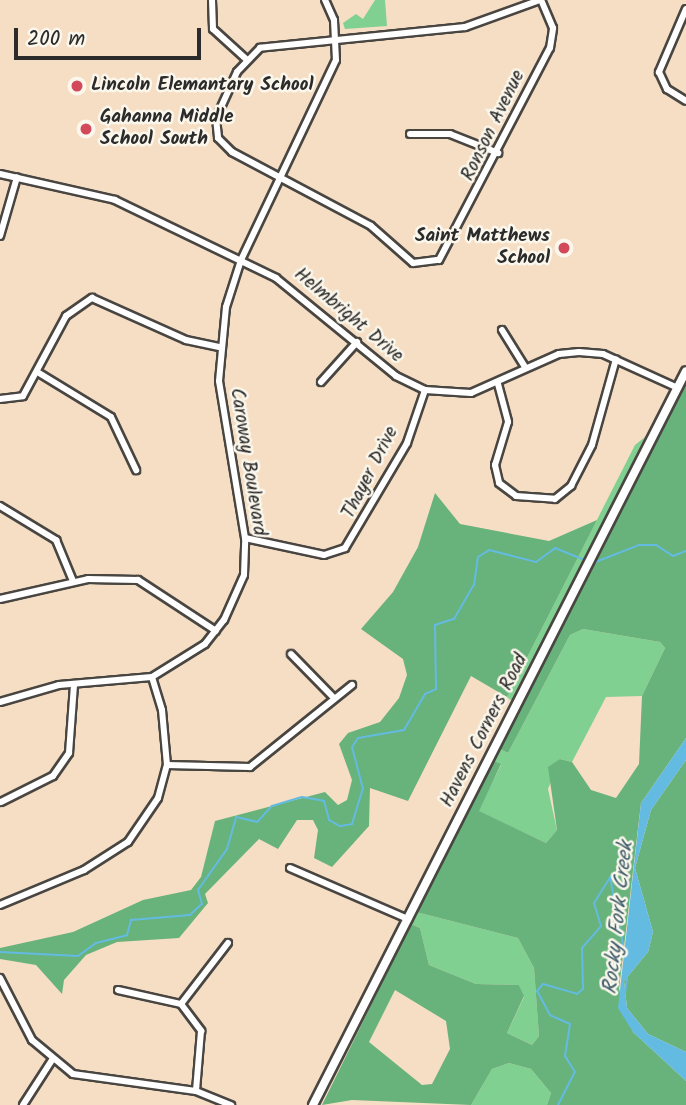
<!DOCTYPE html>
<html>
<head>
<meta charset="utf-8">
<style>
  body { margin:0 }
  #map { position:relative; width:686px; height:1105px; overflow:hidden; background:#f5dec4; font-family:Kalam,sans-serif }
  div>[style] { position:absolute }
  .green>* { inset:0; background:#80d091 }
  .forest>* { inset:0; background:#68b27b }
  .water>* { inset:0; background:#64bbe1 }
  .stream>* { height:2px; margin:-1px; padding:0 1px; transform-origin:1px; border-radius:1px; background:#64bbe1 }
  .roads { filter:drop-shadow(2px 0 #494642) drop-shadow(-2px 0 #494642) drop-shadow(0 2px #494642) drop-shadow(0 -2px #494642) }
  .minor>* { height:6px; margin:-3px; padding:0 3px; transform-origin:3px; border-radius:3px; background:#fff }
  .major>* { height:8px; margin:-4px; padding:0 4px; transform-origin:4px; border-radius:4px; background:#fff }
  .dots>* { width:19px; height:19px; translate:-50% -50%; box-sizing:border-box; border:4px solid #fbf7ec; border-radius:50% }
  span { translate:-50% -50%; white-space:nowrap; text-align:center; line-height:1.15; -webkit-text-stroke:5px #fbf7ec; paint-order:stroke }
  .poi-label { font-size:19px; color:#2b2b2b; font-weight:700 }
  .left { translate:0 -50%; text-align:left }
  .right { translate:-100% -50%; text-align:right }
  .street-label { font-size:19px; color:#2b2b2b }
  .water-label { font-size:21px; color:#3f5d6b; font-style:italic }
  .scale { position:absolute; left:14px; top:28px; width:187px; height:32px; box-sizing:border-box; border:4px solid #2b2b2b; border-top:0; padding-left:9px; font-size:21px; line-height:24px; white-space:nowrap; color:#2b2b2b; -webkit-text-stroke:5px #fbf7ec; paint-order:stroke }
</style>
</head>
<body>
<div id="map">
  <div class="green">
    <div style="clip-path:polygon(375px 0,385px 0,387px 26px,345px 29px,343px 23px,356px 14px,363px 19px)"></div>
    <div style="clip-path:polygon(645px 437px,514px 703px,507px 697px,635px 445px)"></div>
    <div style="clip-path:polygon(583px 629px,660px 642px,665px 648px,642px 696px,606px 697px,572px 762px,560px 759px,548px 789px,557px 830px,546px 843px,478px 811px,501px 765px,494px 761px,500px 749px,508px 753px,570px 635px)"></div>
    <div style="clip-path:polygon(416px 912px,518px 938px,534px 968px,539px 1036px,532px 1045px,507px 1033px,524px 997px,519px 985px,476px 984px,429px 965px,420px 928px,411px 924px)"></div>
    <div style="clip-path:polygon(509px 1063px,531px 1069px,551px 1093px,547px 1105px,471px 1105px,492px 1069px)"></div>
  </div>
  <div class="forest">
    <div style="clip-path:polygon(evenodd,686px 380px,686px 738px,641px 803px,619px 989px,633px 1032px,686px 1081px,686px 1105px,547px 1105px,551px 1093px,531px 1069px,509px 1063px,492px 1069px,471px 1105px,352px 1100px,322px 1105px,411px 924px,420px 928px,429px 965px,476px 984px,519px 985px,524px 996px,507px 1033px,532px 1045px,539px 1036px,534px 968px,518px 938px,416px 912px,494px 761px,501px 764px,479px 811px,546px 843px,557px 830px,548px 767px,560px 759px,572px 762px,591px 790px,616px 798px,639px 764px,642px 696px,665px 648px,660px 642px,583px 629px,570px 635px,508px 753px,500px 749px,686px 380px,395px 990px,446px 1021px,450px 1049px,432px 1084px,422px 1085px,369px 1042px,395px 990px)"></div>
    <div style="clip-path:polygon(435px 493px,460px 524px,549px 541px,597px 520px,507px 697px,471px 676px,408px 801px,370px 788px,369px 826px,332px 867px,314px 858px,318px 830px,313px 820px,297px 820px,278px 849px,259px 839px,205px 894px,208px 903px,179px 938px,117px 942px,86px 955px,64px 980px,62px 994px,36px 965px,0 959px,0 948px,73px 932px,143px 900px,191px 890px,201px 877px,215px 821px,325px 792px,338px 805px,347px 800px,352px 780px,339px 744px,348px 733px,380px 722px,399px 698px,407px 675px,403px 659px,361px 629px,393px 592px,418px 547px)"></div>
    <div style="clip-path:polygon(686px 760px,686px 1052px,648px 1034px,627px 1008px,624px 981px,648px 952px,653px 932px,635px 868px,651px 810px)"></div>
  </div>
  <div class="water">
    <div style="clip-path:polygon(686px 738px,686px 760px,651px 810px,635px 868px,653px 932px,648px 952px,624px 981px,627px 1008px,648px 1034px,686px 1052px,686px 1081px,633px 1032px,618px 1008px,641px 803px)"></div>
  </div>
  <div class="stream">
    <div style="left:593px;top:563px;width:49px;rotate:-21.4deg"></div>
    <div style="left:639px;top:545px;width:17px"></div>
    <div style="left:656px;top:545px;width:20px;rotate:33deg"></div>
    <div style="left:673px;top:556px;width:14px;rotate:-21deg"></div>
    <div style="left:0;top:952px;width:78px;rotate:2.9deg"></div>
    <div style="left:78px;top:956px;width:22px;rotate:-36deg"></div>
    <div style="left:96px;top:943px;width:32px;rotate:-14deg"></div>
    <div style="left:127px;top:935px;width:16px;rotate:-75deg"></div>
    <div style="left:131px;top:920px;width:59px;rotate:-4.8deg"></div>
    <div style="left:190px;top:915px;width:16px;rotate:-43deg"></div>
    <div style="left:202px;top:904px;width:15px;rotate:-106deg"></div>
    <div style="left:198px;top:890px;width:50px;rotate:-54.7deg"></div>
    <div style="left:227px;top:849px;width:33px;rotate:-74deg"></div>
    <div style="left:236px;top:817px;width:22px;rotate:13deg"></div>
    <div style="left:257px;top:822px;width:22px;rotate:-47deg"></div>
    <div style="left:272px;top:806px;width:31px;rotate:-17deg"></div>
    <div style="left:302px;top:797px;width:22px;rotate:10deg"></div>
    <div style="left:324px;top:801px;width:20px;rotate:75deg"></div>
    <div style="left:329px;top:820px;width:13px;rotate:29deg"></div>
    <div style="left:340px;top:826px;width:12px;rotate:-9deg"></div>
    <div style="left:352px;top:824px;width:37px;rotate:-73deg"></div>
    <div style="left:363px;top:789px;width:43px;rotate:-104.7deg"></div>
    <div style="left:352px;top:747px;width:11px;rotate:-56deg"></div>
    <div style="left:358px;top:738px;width:47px;rotate:-9.9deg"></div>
    <div style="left:404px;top:730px;width:42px;rotate:-59.7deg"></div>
    <div style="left:425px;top:694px;width:12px;rotate:-24deg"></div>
    <div style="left:436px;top:689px;width:64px;rotate:-90.9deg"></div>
    <div style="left:435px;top:625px;width:20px;rotate:-18deg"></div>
    <div style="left:454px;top:619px;width:39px;rotate:-60deg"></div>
    <div style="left:474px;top:585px;width:28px;rotate:-82deg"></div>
    <div style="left:478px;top:557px;width:13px;rotate:-32deg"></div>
    <div style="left:489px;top:550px;width:49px;rotate:14.3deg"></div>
    <div style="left:536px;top:562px;width:24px;rotate:-36deg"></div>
    <div style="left:555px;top:548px;width:35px;rotate:22deg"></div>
    <div style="left:625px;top:993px;width:15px;rotate:-82deg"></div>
    <div style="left:558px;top:1105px;width:37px;rotate:-63deg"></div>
    <div style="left:575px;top:1072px;width:19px;rotate:-122deg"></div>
    <div style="left:565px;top:1056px;width:32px;rotate:-81deg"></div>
    <div style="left:570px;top:1024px;width:22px;rotate:-156deg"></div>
    <div style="left:550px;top:1015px;width:27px;rotate:-118deg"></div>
    <div style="left:537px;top:991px;width:9px;rotate:-49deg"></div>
    <div style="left:543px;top:984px;width:35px;rotate:16deg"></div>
    <div style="left:577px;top:994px;width:8px;rotate:-40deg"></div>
    <div style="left:583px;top:989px;width:41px;rotate:-91.4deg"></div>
    <div style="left:582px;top:948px;width:29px;rotate:-49deg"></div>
    <div style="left:601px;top:926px;width:24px;rotate:-107deg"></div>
    <div style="left:594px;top:903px;width:31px;rotate:-58deg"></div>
    <div style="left:610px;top:877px;width:79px;rotate:79.1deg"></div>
  </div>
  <div class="roads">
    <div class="minor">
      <div style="left:212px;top:0;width:29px;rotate:88deg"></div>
      <div style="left:213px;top:29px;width:45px;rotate:42.3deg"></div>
      <div style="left:540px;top:0;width:80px;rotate:160.2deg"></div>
      <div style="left:465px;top:27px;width:206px;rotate:174.2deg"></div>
      <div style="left:260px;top:48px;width:33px;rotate:134deg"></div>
      <div style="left:237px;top:72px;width:51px;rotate:114.5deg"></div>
      <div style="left:216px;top:118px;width:20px;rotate:84deg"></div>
      <div style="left:218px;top:138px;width:20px;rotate:45deg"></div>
      <div style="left:232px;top:152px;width:157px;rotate:28deg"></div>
      <div style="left:371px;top:226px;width:56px;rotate:41.4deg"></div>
      <div style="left:413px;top:263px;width:26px;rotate:-7deg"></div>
      <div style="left:439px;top:260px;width:239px;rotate:-62.4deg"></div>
      <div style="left:550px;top:48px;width:20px;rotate:-81deg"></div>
      <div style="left:553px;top:28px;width:30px;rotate:-113deg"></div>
      <div style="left:686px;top:9px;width:69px;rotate:113.2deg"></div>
      <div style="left:659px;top:72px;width:19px;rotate:65deg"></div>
      <div style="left:667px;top:89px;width:22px;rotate:32deg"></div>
      <div style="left:410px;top:134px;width:40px"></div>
      <div style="left:450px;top:134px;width:52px;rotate:21.6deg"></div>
      <div style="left:0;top:174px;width:118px;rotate:12.7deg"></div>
      <div style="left:115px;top:200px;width:179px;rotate:25.8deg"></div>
      <div style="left:276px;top:278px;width:155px;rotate:39.2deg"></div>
      <div style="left:396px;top:376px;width:32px;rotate:26deg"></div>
      <div style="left:425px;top:390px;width:46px;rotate:3.7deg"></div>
      <div style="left:471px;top:393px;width:96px;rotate:-23.9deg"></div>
      <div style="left:559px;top:354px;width:20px;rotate:-6deg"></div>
      <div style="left:579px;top:352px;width:24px;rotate:5deg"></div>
      <div style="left:603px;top:354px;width:82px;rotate:24.4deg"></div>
      <div style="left:0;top:236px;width:61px;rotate:-73.9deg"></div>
      <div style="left:502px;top:330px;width:44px;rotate:58.1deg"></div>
      <div style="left:39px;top:373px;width:84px;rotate:31.4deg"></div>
      <div style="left:111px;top:417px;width:59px;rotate:64.7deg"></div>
      <div style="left:321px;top:382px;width:54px;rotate:-48deg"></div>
      <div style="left:498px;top:384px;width:39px;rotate:75deg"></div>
      <div style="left:508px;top:422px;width:45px;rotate:106.8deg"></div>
      <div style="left:495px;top:465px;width:18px;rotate:77deg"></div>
      <div style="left:499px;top:483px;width:21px;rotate:37deg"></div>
      <div style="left:516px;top:496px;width:39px;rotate:4deg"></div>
      <div style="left:555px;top:499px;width:21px;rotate:-39deg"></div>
      <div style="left:571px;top:486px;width:46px;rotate:-62.9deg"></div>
      <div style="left:592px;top:445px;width:89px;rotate:-74.4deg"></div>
      <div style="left:0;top:399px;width:23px;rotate:-7deg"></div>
      <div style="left:23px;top:396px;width:91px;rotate:-61.7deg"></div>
      <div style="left:66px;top:316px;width:32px;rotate:-35deg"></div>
      <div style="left:92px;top:298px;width:103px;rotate:24.1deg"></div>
      <div style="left:186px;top:340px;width:35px;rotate:12deg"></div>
      <div style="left:0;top:506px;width:66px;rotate:31.3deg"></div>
      <div style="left:56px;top:540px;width:44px;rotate:67.5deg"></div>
      <div style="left:245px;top:538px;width:81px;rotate:12.1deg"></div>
      <div style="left:324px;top:555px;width:22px;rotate:-18deg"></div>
      <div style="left:345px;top:548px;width:122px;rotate:-59.4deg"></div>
      <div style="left:407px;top:443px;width:56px;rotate:-71.2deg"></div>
      <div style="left:0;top:599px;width:90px;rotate:-12.8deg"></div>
      <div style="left:88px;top:579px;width:50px;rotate:1.1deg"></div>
      <div style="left:138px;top:580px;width:93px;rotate:33.2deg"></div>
      <div style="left:291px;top:654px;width:62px;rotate:45.7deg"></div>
      <div style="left:0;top:702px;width:61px;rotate:-16.1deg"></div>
      <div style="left:59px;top:685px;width:93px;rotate:-4.9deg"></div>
      <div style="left:152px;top:677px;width:62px;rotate:-31.9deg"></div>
      <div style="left:205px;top:644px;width:31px;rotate:-52deg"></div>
      <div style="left:224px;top:620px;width:49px;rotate:-66deg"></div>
      <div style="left:244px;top:575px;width:37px;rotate:-88deg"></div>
      <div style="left:245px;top:538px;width:159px;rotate:-99.4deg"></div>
      <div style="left:219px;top:381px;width:74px;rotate:-84.6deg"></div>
      <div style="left:226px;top:307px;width:49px;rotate:-72.3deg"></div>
      <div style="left:241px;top:260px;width:221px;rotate:-64.6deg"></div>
      <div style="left:336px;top:60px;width:40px;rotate:-92.9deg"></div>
      <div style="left:334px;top:20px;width:22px;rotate:-114deg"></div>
      <div style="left:167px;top:765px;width:83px;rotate:1.4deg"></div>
      <div style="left:250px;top:767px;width:131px;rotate:-38.8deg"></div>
      <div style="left:1px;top:802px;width:58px;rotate:-26.6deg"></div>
      <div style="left:53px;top:776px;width:28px;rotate:-55deg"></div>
      <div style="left:69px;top:753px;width:68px;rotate:-85.8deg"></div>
      <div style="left:290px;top:868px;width:129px;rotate:23.4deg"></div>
      <div style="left:0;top:905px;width:91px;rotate:-22.6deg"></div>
      <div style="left:84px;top:870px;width:52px;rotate:-32.5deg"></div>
      <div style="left:128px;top:842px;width:53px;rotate:-55.7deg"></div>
      <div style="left:158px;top:798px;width:34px;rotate:-75deg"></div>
      <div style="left:167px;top:765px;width:55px;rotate:-95.2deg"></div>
      <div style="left:162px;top:710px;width:34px;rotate:-107deg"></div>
      <div style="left:0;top:978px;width:70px;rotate:62.7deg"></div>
      <div style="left:32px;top:1040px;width:53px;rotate:39.7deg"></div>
      <div style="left:73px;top:1074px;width:124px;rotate:7.9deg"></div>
      <div style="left:196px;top:1091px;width:38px;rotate:22deg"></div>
      <div style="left:118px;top:990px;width:65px;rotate:12.5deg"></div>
      <div style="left:181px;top:1004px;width:34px;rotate:53deg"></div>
      <div style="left:201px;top:1031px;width:60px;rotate:94.8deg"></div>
      <div style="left:181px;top:1004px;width:77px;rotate:-52.4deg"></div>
      <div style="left:23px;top:1105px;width:54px;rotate:-57.2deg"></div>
    </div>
    <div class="major">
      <div style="left:313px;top:1105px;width:823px;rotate:-63.06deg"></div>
    </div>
  </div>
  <div class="dots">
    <div style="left:77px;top:86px;background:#d1495b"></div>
    <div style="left:86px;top:129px;background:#d1495b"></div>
    <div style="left:564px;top:248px;background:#d1495b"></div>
  </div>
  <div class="poi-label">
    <span class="left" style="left:91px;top:86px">Lincoln Elemantary School</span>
    <span class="left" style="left:100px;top:129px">Gahanna Middle<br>School South</span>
    <span class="right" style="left:550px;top:248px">Saint Matthews<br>School</span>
  </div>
  <div class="street-label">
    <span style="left:494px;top:126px;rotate:-64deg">Ronson Avenue</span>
    <span style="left:348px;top:316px;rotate:40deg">Helmbright Drive</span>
    <span style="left:247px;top:462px;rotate:81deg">Caroway Boulevard</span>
    <span style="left:371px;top:473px;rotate:-63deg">Thayer Drive</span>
    <span style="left:485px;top:731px;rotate:-63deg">Havens Corners Road</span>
  </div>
  <div class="water-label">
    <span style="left:619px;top:918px;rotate:-84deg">Rocky Fork Creek</span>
  </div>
  <div class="scale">200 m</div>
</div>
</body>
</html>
